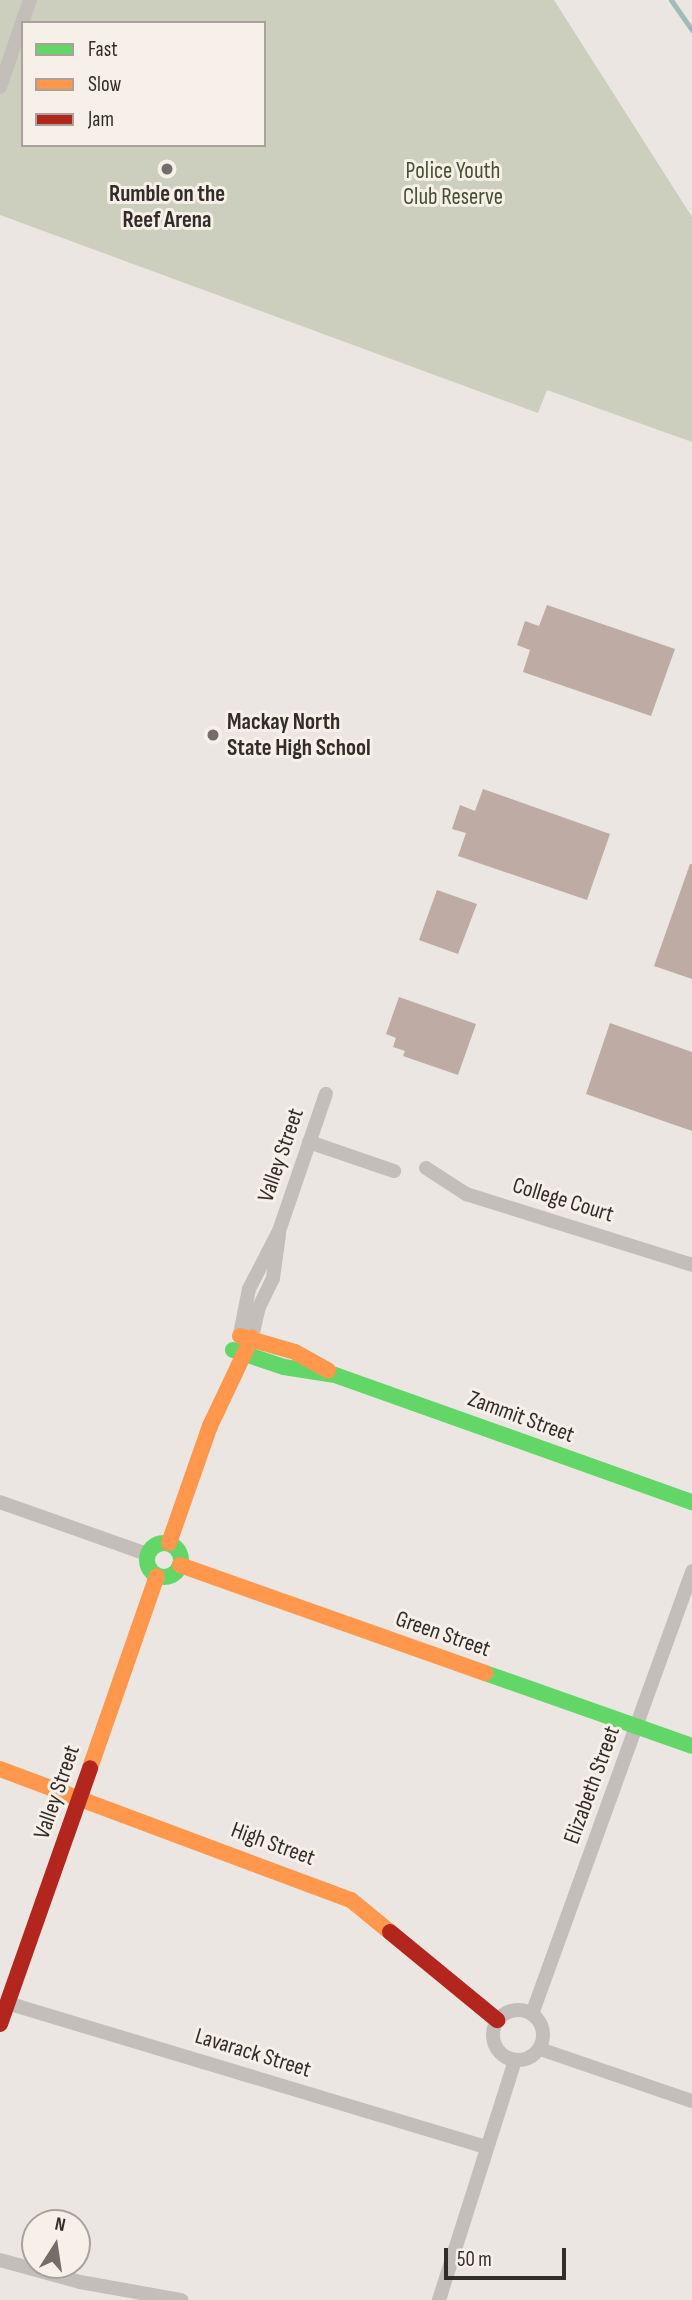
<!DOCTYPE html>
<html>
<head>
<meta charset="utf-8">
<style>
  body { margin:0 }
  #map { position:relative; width:692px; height:2300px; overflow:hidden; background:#ebe6e1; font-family:"Sofia Sans Condensed",sans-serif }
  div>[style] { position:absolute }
  .green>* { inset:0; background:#cccfbd }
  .stream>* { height:5px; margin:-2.5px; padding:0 2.5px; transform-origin:2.5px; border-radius:2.5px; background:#9fbbba }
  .building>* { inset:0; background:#bdaba4 }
  .street>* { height:14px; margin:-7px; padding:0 7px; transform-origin:7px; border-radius:7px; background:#c4beba }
  .street>.ring { margin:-7px; padding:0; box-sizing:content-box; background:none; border:14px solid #c4beba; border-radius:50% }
  .fast>* { height:16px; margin:-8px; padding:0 8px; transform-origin:8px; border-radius:8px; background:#63d668 }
  .fast>.ring { margin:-8px; padding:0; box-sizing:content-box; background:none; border:16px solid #63d668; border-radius:50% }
  .slow>* { height:16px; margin:-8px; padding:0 8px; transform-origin:8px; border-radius:8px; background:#ff974d }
  .jam>* { height:16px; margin:-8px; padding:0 8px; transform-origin:8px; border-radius:8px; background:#b3261e }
  .dots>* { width:19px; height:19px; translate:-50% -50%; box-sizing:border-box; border:4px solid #f7f0e9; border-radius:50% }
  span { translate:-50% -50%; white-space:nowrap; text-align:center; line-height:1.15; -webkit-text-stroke:6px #f7f0e9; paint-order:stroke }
  .park-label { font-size:23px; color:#455030 }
  .poi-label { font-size:23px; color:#342c29; font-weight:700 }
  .left { translate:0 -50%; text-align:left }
  .street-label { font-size:23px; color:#342c29 }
  .legend { position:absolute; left:21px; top:21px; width:245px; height:126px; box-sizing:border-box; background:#f7f0e9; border:2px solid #a9a29c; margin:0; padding:9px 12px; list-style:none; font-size:21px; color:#342c29 }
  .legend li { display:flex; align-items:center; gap:14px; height:35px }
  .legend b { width:35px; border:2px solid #a9a29c }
  .north { position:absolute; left:21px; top:2209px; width:70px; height:70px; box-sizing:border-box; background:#f7f0e9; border:2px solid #a9a29c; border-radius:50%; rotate:12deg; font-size:19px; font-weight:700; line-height:28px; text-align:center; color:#342c29 }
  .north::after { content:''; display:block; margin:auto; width:24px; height:32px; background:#746d69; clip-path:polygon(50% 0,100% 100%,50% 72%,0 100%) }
  .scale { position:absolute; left:444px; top:2248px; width:122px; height:32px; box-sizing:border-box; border:4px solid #342c29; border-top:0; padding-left:9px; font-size:21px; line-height:24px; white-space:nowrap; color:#342c29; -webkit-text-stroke:5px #f7f0e9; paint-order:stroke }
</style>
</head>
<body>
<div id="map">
  <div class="green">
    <div style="clip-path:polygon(evenodd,0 0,554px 0,692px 217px,692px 442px,547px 390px,538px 413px,0 215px,0 0,23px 23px,264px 23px,264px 145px,23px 145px,23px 23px)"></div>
  </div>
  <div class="stream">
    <div style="left:671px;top:0;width:37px;rotate:55deg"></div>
  </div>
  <div class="building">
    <div style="clip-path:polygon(547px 605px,675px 649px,651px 716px,523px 672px,530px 650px,517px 645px,525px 621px,539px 626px)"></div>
    <div style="clip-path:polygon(483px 789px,610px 834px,587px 900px,458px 856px,466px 833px,452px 829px,460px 805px,475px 811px)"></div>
    <div style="clip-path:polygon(690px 864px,692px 864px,692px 979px,654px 966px)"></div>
    <div style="clip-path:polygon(437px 890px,477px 904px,458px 954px,419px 940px)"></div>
    <div style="clip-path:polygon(399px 997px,476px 1024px,458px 1075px,403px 1056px,405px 1051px,393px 1047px,396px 1038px,386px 1034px)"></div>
    <div style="clip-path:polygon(610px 1023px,692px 1052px,692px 1131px,586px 1094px)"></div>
  </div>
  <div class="street">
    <div style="left:0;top:87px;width:92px;rotate:-71deg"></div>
    <div style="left:309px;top:1142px;width:90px;rotate:18.8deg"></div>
    <div style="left:426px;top:1168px;width:48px;rotate:33deg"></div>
    <div style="left:466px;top:1194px;width:237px;rotate:17.4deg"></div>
    <div style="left:240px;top:1334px;width:46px;rotate:-78.7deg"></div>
    <div style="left:249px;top:1289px;width:65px;rotate:-62.7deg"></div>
    <div style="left:279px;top:1231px;width:145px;rotate:-71.1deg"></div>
    <div style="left:252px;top:1337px;width:31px;rotate:-77deg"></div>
    <div style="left:259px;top:1307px;width:32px;rotate:-64deg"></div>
    <div style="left:273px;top:1278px;width:43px;rotate:-82.1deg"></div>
    <div style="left:0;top:1502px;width:156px;rotate:19.5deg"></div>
    <div style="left:7px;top:2003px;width:500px;rotate:16.73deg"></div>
    <div class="ring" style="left:493px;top:2010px;width:36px;height:36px"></div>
    <div style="left:532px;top:2014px;width:471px;rotate:-70.1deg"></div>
    <div style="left:540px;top:2049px;width:161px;rotate:18.9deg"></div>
    <div style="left:0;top:2260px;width:83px;rotate:15.4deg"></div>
    <div style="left:80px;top:2282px;width:103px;rotate:10.1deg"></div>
    <div style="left:439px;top:2300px;width:251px;rotate:-72.4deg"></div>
  </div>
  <div class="fast">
    <div style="left:233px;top:1350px;width:54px;rotate:18.4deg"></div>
    <div style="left:284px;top:1367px;width:52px;rotate:8.9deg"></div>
    <div style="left:335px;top:1375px;width:379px;rotate:19.6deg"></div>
    <div class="ring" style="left:147px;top:1543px;width:18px;height:18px"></div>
    <div style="left:485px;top:1673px;width:219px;rotate:19.4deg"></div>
  </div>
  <div class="slow">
    <div style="left:240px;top:1336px;width:57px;rotate:16.2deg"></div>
    <div style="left:295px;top:1352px;width:38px;rotate:29deg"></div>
    <div style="left:169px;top:1543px;width:124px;rotate:-70.7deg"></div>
    <div style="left:210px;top:1426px;width:98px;rotate:-64.7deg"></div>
    <div style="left:180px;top:1565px;width:324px;rotate:19.5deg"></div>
    <div style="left:90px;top:1768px;width:203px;rotate:-70.8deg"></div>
    <div style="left:0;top:1769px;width:375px;rotate:20.5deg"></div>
    <div style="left:351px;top:1900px;width:50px;rotate:39.4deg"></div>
  </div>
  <div class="jam">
    <div style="left:390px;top:1932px;width:139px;rotate:39.4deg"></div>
    <div style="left:0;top:2024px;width:271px;rotate:-70.6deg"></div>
  </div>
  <div class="dots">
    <div style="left:167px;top:169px;background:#746d69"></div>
    <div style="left:213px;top:735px;background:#746d69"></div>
  </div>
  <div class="park-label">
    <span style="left:453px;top:184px">Police Youth<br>Club Reserve</span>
  </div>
  <div class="poi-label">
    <span style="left:167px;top:207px">Rumble on the<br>Reef Arena</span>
    <span class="left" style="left:227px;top:735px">Mackay North<br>State High School</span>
  </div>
  <div class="street-label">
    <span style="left:281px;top:1155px;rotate:-71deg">Valley Street</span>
    <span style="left:563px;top:1200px;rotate:17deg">College Court</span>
    <span style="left:521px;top:1417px;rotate:20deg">Zammit Street</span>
    <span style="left:443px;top:1634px;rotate:19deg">Green Street</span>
    <span style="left:592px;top:1785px;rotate:-70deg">Elizabeth Street</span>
    <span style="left:57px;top:1792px;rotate:-71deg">Valley Street</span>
    <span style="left:273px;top:1844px;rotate:20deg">High Street</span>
    <span style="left:253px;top:2053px;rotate:17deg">Lavarack Street</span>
  </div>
  <ul class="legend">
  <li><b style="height:9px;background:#63d668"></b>Fast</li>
  <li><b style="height:9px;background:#ff974d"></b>Slow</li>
  <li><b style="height:9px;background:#b3261e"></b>Jam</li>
  </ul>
  <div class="north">N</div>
  <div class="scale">50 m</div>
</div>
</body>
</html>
